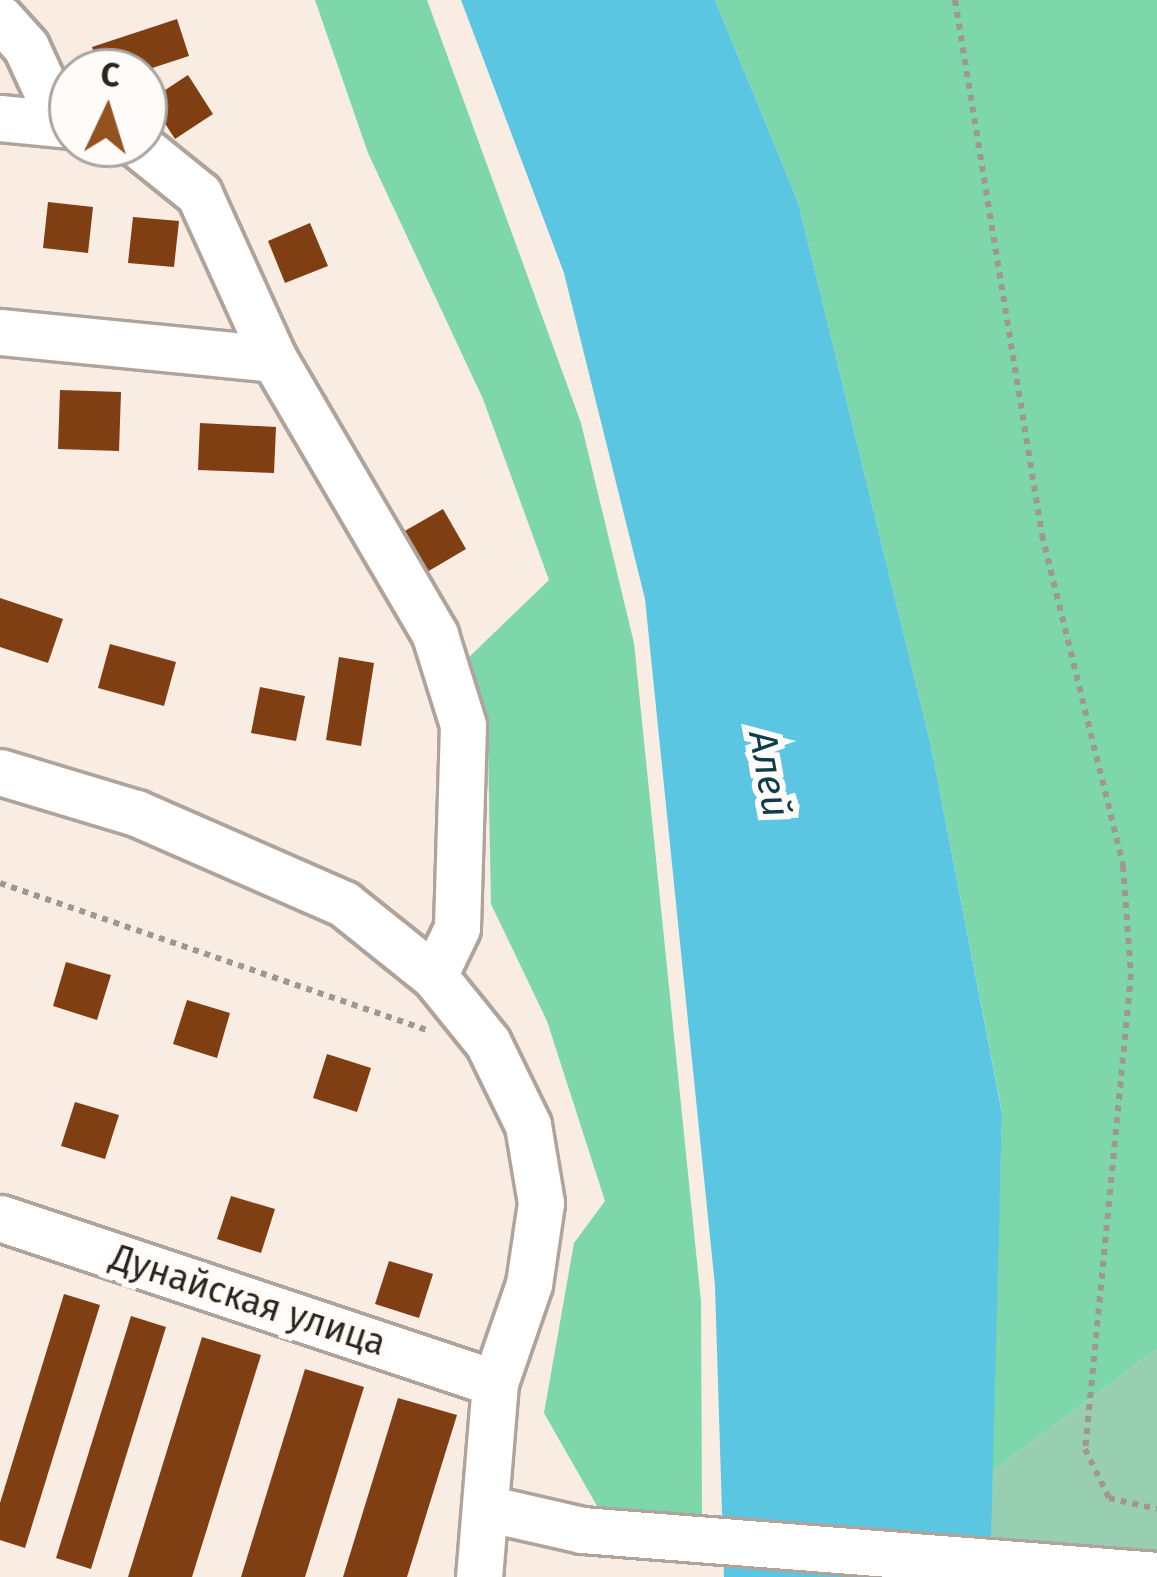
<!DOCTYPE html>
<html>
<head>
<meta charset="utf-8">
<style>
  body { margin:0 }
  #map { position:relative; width:1157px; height:1577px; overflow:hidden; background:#f8ece3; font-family:"Fira Sans",sans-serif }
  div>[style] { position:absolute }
  .green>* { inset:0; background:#98ceb2 }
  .forest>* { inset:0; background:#7ed6ab }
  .water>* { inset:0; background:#5bc6e1 }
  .building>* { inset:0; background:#803f13 }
  .path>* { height:6px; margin-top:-3px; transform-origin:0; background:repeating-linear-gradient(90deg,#9f9790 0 6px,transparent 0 12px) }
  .roads { filter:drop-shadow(3px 0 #afa39a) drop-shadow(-3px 0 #afa39a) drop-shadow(0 3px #afa39a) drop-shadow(0 -3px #afa39a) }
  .minor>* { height:45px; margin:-22.5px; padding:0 22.5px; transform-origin:22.5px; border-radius:22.5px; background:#fff }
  span { translate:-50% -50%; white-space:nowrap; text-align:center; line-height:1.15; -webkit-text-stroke:12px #fefbf9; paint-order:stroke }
  .street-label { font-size:36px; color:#292521 }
  .water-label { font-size:39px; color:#0c3e49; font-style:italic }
  .north { position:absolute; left:48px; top:48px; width:120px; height:120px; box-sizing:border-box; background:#fefbf9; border:3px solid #a9a5a3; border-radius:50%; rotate:4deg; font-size:33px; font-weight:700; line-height:48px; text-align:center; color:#292521 }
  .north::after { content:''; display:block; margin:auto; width:42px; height:54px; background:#94531e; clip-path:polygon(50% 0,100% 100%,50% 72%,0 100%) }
</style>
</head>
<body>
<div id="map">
  <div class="green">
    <div style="clip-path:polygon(1157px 1349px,1157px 1577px,990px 1577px,991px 1472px)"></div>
  </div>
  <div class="forest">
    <div style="clip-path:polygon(315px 0,427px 0,581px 423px,634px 643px,701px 1301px,702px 1516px,601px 1513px,544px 1413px,574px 1243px,605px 1201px,547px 1021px,491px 904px,488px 746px,466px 660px,549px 580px,483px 399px,368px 153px)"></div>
    <div style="clip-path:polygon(715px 0,1157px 0,1157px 1349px,991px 1472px,1002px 1112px,931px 746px,798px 202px)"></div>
  </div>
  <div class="water">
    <div style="clip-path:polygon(461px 0,715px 0,798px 202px,931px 746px,1002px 1113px,990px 1577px,724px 1577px,715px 1286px,645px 599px,564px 273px)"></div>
  </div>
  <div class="building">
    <div style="clip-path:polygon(177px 19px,189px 56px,140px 72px,100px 72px,92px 47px)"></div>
    <div style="clip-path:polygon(188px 75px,213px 114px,175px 139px,150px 100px)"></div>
    <div style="clip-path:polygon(48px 202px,93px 207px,88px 253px,43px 248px)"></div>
    <div style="clip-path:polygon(133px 217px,179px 221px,174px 267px,128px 263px)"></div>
    <div style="clip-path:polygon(310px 223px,328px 266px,285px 283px,268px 241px)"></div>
    <div style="clip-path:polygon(60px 390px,121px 392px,119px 451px,58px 449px)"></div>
    <div style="clip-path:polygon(200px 423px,276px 427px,274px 473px,198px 470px)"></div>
    <div style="clip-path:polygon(443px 509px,466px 549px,427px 572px,403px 532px)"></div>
    <div style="clip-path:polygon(0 598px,63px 619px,48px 663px,0 647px)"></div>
    <div style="clip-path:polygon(110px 644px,176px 662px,164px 706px,98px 688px)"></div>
    <div style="clip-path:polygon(339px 657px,374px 663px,361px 746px,326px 740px)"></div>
    <div style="clip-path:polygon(260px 687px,305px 696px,296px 741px,251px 733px)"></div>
    <div style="clip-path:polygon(66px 962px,111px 975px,97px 1020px,53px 1006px)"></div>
    <div style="clip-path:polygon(187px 1000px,230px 1013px,217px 1058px,173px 1044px)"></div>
    <div style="clip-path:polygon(327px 1054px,371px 1068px,357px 1112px,313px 1098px)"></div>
    <div style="clip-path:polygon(75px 1102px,119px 1115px,105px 1159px,61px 1146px)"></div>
    <div style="clip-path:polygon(231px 1196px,275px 1209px,261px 1253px,217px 1239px)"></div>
    <div style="clip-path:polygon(389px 1261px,433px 1274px,419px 1318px,375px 1304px)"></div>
    <div style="clip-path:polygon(64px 1294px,100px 1305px,25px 1548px,0 1540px,0 1503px)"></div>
    <div style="clip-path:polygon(131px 1316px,166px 1327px,91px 1569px,56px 1558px)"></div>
    <div style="clip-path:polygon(202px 1337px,261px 1355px,192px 1577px,128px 1577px)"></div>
    <div style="clip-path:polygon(305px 1369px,364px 1387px,305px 1577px,241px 1577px)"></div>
    <div style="clip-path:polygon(398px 1398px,457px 1415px,407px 1577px,343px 1577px)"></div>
  </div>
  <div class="path">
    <div style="left:955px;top:0;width:542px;rotate:80.76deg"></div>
    <div style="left:1042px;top:535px;width:341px;rotate:76.2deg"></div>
    <div style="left:1123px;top:866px;width:108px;rotate:85.8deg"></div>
    <div style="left:1131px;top:974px;width:477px;rotate:95.5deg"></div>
    <div style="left:1085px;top:1449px;width:55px;rotate:63.9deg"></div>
    <div style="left:1109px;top:1498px;width:49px;rotate:12.9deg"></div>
    <div style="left:0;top:883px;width:454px;rotate:19deg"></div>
  </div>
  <div class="roads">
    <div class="minor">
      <div style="left:0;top:18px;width:39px;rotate:48deg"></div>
      <div style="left:26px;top:47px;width:69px;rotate:65.3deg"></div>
      <div style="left:55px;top:110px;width:18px;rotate:22deg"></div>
      <div style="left:0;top:118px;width:72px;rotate:5.6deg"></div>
      <div style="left:137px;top:144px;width:80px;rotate:38.9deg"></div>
      <div style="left:199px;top:194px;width:181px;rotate:65.6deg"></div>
      <div style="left:274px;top:359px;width:320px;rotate:59.7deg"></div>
      <div style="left:435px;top:635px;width:94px;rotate:72.7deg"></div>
      <div style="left:463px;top:725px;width:203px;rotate:91.7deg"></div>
      <div style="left:457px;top:928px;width:53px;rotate:115.6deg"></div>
      <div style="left:0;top:332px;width:275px;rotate:5.6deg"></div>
      <div style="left:0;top:772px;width:142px;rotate:16.8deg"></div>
      <div style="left:136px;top:813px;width:227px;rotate:23.6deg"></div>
      <div style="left:344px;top:904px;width:115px;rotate:38.7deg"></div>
      <div style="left:434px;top:976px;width:86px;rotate:51.1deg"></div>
      <div style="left:488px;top:1043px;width:91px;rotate:64deg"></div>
      <div style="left:528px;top:1125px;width:79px;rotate:80.5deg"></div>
      <div style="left:541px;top:1203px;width:82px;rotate:98.4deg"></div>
      <div style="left:529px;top:1284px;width:105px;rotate:109deg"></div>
      <div style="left:495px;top:1383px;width:195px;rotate:94.7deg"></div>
      <div style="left:0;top:1218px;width:522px;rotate:18.43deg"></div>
      <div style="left:486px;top:1508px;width:98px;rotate:12.9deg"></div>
      <div style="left:582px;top:1530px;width:577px;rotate:4.47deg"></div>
    </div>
  </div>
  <div class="street-label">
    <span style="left:248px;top:1301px;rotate:18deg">Дунайская улица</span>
  </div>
  <div class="water-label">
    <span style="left:769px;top:774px;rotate:80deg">Алей</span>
  </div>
  <div class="north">С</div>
</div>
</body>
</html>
